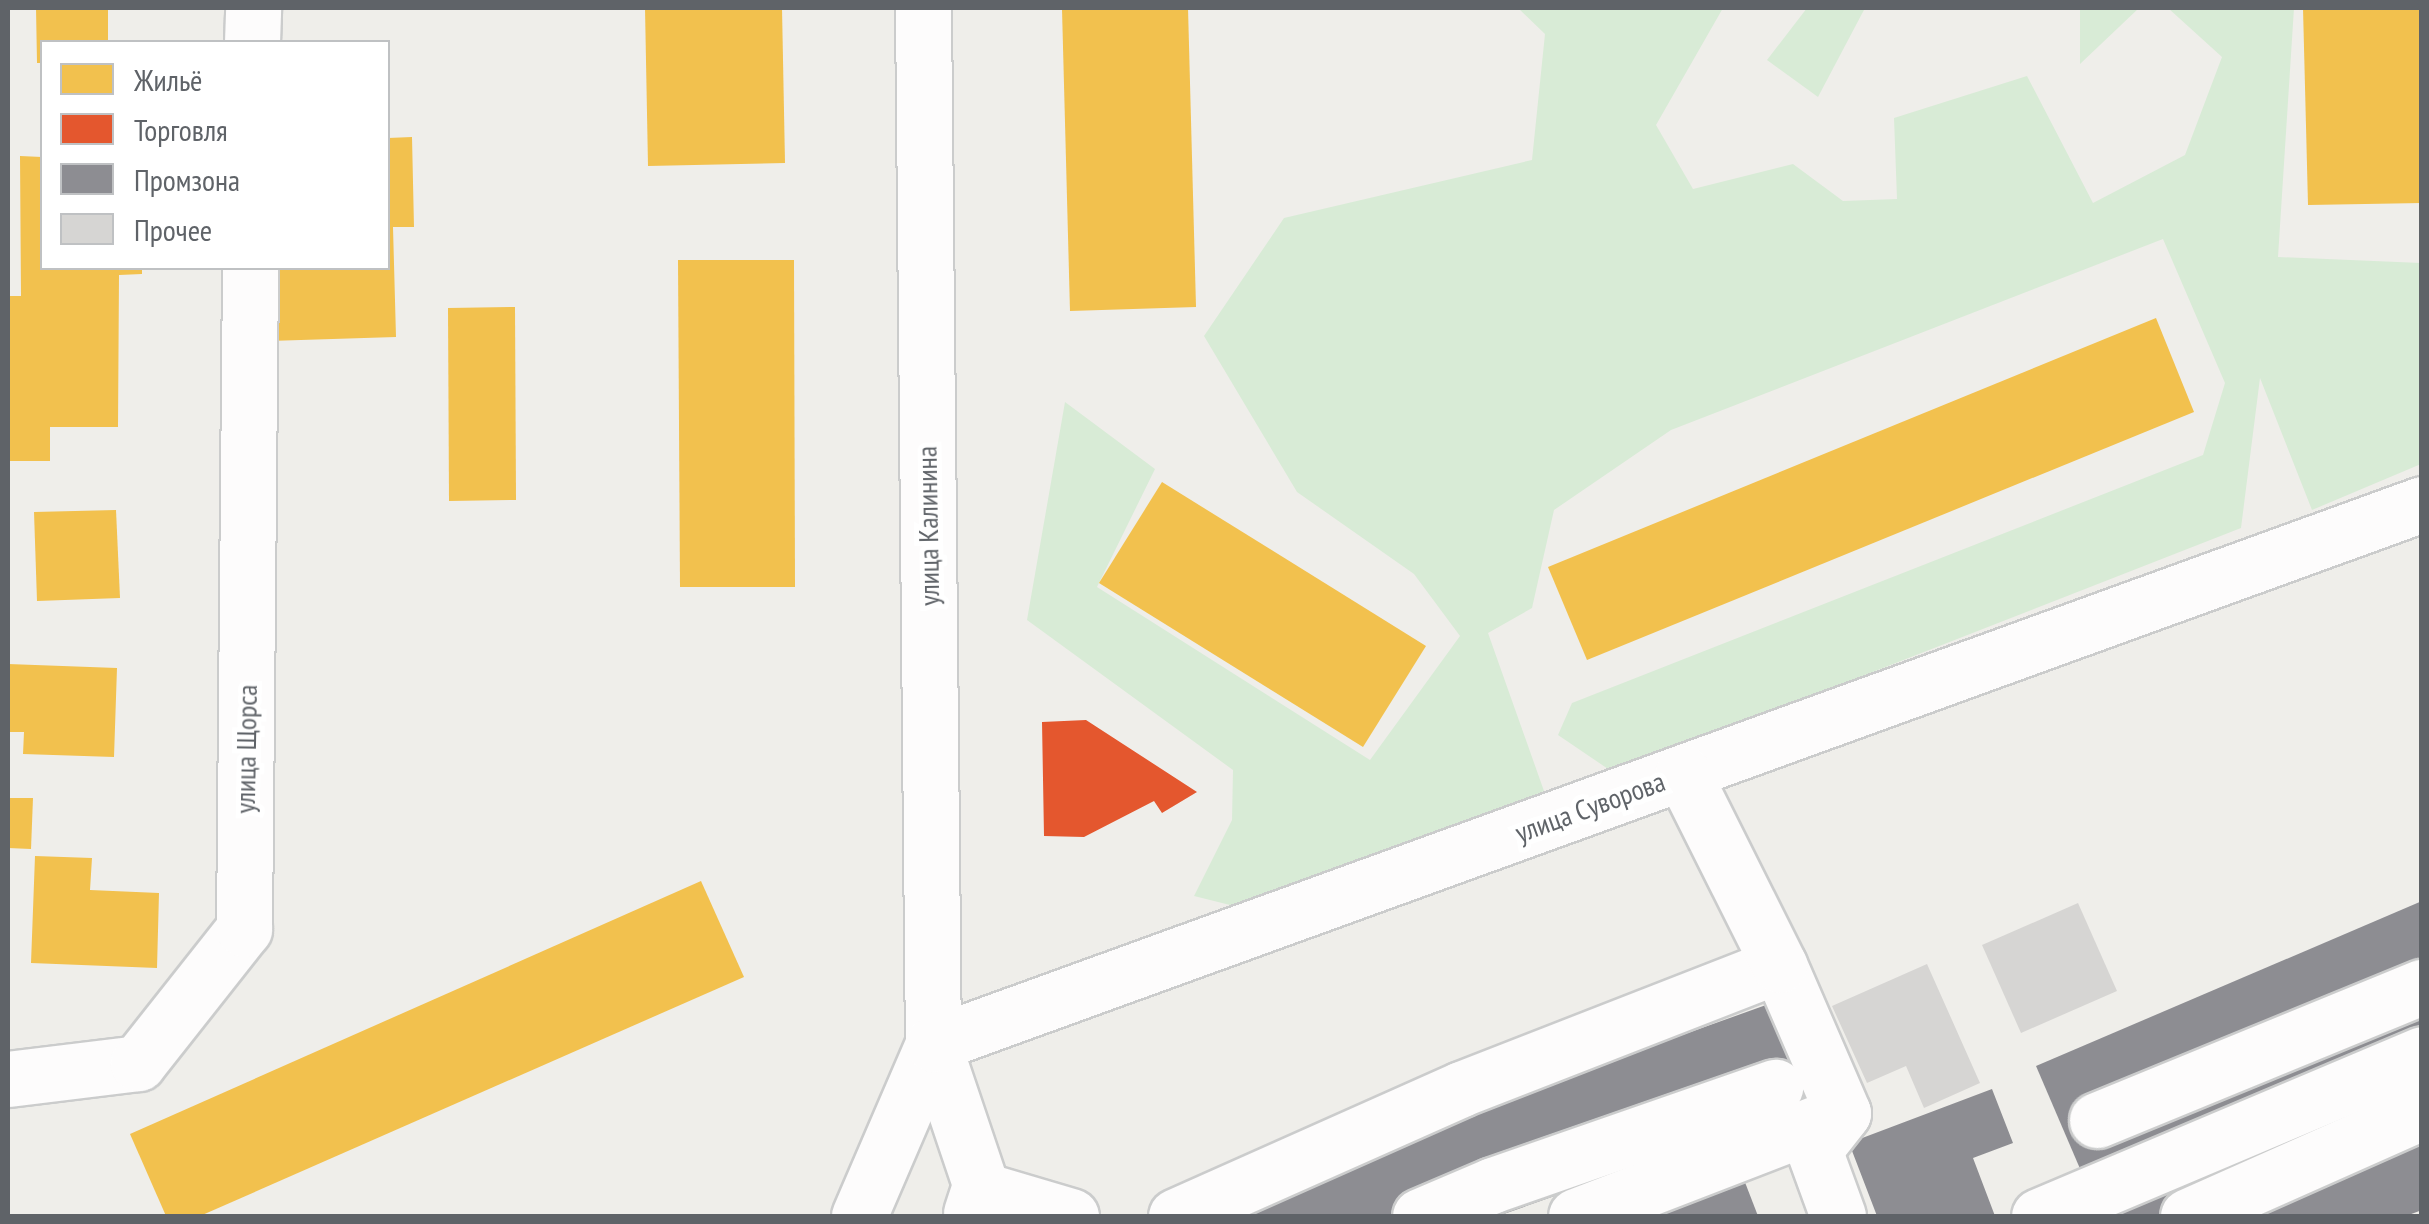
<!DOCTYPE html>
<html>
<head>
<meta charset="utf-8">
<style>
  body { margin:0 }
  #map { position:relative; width:2429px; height:1224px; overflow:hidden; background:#efeeea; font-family:"PT Sans Narrow",sans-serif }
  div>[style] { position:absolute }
  .green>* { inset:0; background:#d8ebd6 }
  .homes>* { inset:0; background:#f2c14e }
  .shops>* { inset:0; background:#e4572e }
  .industry>* { inset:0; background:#8d8d92 }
  .building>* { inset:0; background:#d6d5d3 }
  .roads { filter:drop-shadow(2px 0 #cbcccc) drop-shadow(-2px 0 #cbcccc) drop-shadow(0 2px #cbcccc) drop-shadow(0 -2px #cbcccc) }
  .minor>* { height:55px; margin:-27.5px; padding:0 27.5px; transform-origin:27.5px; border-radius:27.5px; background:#fdfcfc }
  span { translate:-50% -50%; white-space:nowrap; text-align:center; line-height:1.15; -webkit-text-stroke:10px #fff; paint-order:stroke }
  .street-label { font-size:28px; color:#5f6368 }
  .frame { position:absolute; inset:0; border:10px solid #5f6368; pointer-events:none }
  .legend { position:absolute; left:40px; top:40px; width:350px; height:230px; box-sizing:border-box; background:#fff; border:2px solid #bfc1c3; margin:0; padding:12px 18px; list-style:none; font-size:30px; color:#5f6368 }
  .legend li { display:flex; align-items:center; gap:20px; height:50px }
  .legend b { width:50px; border:2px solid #bfc1c3 }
</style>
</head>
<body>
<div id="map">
  <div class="green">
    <div style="clip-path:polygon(1518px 8px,1723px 8px,1656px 125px,1693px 189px,1793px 164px,1843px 201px,1897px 199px,1894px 118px,2027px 76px,2093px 203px,2185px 155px,2222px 57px,2168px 8px,2294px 8px,2278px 257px,2421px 263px,2421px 464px,2312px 510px,2260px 378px,2241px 528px,1614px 773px,1558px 735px,1572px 703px,2203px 455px,2225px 383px,2163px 239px,1671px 430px,1554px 510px,1532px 608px,1488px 633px,1544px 791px,1262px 913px,1194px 896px,1232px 820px,1233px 770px,1027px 620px,1065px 402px,1155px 469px,1097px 587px,1370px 760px,1460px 636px,1414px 574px,1297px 492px,1204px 336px,1284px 218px,1532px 160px,1545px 34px)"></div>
    <div style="clip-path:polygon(1807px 8px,1865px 8px,1818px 97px,1767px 60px)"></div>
    <div style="clip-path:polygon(2080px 8px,2139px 8px,2080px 64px)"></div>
  </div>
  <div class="homes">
    <div style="clip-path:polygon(36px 8px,108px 8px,108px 42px,42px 42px,42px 63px,37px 63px)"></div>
    <div style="clip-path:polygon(645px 8px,782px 8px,785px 163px,648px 166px)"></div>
    <div style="clip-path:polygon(1129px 8px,1188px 8px,1196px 307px,1070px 311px,1062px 9px)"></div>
    <div style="clip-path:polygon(2303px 8px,2422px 8px,2422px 203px,2308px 205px)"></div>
    <div style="clip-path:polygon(412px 137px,414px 227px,393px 227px,396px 337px,269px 341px,267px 268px,388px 268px,388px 138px)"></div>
    <div style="clip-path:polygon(20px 156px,42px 157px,42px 268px,142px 268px,142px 274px,119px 275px,118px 427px,50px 427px,50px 461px,8px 461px,8px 296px,21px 296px)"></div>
    <div style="clip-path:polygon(678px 260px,794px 260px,795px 587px,680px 587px)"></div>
    <div style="clip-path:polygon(515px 307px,516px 500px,449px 501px,448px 308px)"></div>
    <div style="clip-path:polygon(2156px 318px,2194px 412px,1587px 660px,1548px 567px)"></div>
    <div style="clip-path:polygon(1162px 482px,1426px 646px,1363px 747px,1099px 583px)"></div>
    <div style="clip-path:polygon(116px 510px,120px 598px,37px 601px,34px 512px)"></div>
    <div style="clip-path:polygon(8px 664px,117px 668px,114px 757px,23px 754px,24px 732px,8px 732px)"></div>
    <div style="clip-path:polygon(8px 798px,33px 798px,31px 849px,8px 848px)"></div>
    <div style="clip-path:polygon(35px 856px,92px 858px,90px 890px,159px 893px,157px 968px,31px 963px)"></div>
    <div style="clip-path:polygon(701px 881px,744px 977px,200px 1216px,166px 1216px,130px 1134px)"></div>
  </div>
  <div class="shops">
    <div style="clip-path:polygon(1086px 720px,1197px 792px,1162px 813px,1154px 801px,1084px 837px,1044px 836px,1042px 722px)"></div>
  </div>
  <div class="industry">
    <div style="clip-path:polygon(2422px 901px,2422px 1024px,2081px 1171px,2036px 1066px)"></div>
    <div style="clip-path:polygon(1783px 999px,1810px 1106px,1498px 1216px,1218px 1216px,1469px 1111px)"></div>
    <div style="clip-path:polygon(2422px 1084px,2422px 1210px,2406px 1216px,2113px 1216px)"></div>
    <div style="clip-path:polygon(1992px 1089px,2013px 1143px,1973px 1158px,1995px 1216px,1877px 1216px,1849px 1143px)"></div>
    <div style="clip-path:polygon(1741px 1172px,1758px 1216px,1633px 1216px)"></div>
  </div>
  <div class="building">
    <div style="clip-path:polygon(2078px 903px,2117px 991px,2021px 1033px,1982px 945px)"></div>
    <div style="clip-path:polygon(1927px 964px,1980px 1083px,1924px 1108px,1906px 1066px,1867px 1083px,1832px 1006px)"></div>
  </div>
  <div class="roads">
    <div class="minor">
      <div style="left:923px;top:8px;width:1036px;rotate:89.45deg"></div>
      <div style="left:933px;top:1044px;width:182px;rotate:71.4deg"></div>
      <div style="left:252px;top:42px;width:34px;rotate:-88deg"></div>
      <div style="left:1779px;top:965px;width:161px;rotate:66.6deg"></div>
      <div style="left:1843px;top:1113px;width:47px;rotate:128.1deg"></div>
      <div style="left:1814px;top:1150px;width:70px;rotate:70deg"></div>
      <div style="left:8px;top:1079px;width:131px;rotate:-7deg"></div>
      <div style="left:138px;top:1063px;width:171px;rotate:-51.7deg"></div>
      <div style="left:244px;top:929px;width:661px;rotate:-89.48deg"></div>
      <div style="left:2097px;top:1120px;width:351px;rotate:-22.3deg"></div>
      <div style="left:971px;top:1213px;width:25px;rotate:-72deg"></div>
      <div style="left:979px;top:1189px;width:96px;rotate:16.4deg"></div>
      <div style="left:859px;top:1216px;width:187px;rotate:-66.7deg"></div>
      <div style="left:933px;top:1044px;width:1584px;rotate:-19.93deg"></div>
      <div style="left:1176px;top:1216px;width:312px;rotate:-24deg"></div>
      <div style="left:1461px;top:1089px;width:341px;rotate:-21.3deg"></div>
      <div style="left:1779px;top:965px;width:215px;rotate:-116.6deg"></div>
      <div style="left:1420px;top:1216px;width:79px;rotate:-23deg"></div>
      <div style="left:1493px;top:1185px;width:299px;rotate:-19.2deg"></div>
      <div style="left:1576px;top:1216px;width:286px;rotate:-21.1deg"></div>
      <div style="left:2039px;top:1216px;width:416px;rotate:-22.9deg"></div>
      <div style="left:2188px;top:1216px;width:256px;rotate:-24deg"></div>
    </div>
  </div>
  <div class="street-label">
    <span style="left:928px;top:526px;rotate:-91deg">улица Калинина</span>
    <span style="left:246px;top:749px;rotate:-89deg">улица Щорса</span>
    <span style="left:1590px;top:807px;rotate:-20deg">улица Суворова</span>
  </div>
  <div class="frame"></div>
  <ul class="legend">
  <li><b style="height:28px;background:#f2c14e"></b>Жильё</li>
  <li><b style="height:28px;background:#e4572e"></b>Торговля</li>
  <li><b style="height:28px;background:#8d8d92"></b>Промзона</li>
  <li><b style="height:28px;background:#d6d5d3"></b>Прочее</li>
  </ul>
</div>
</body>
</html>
